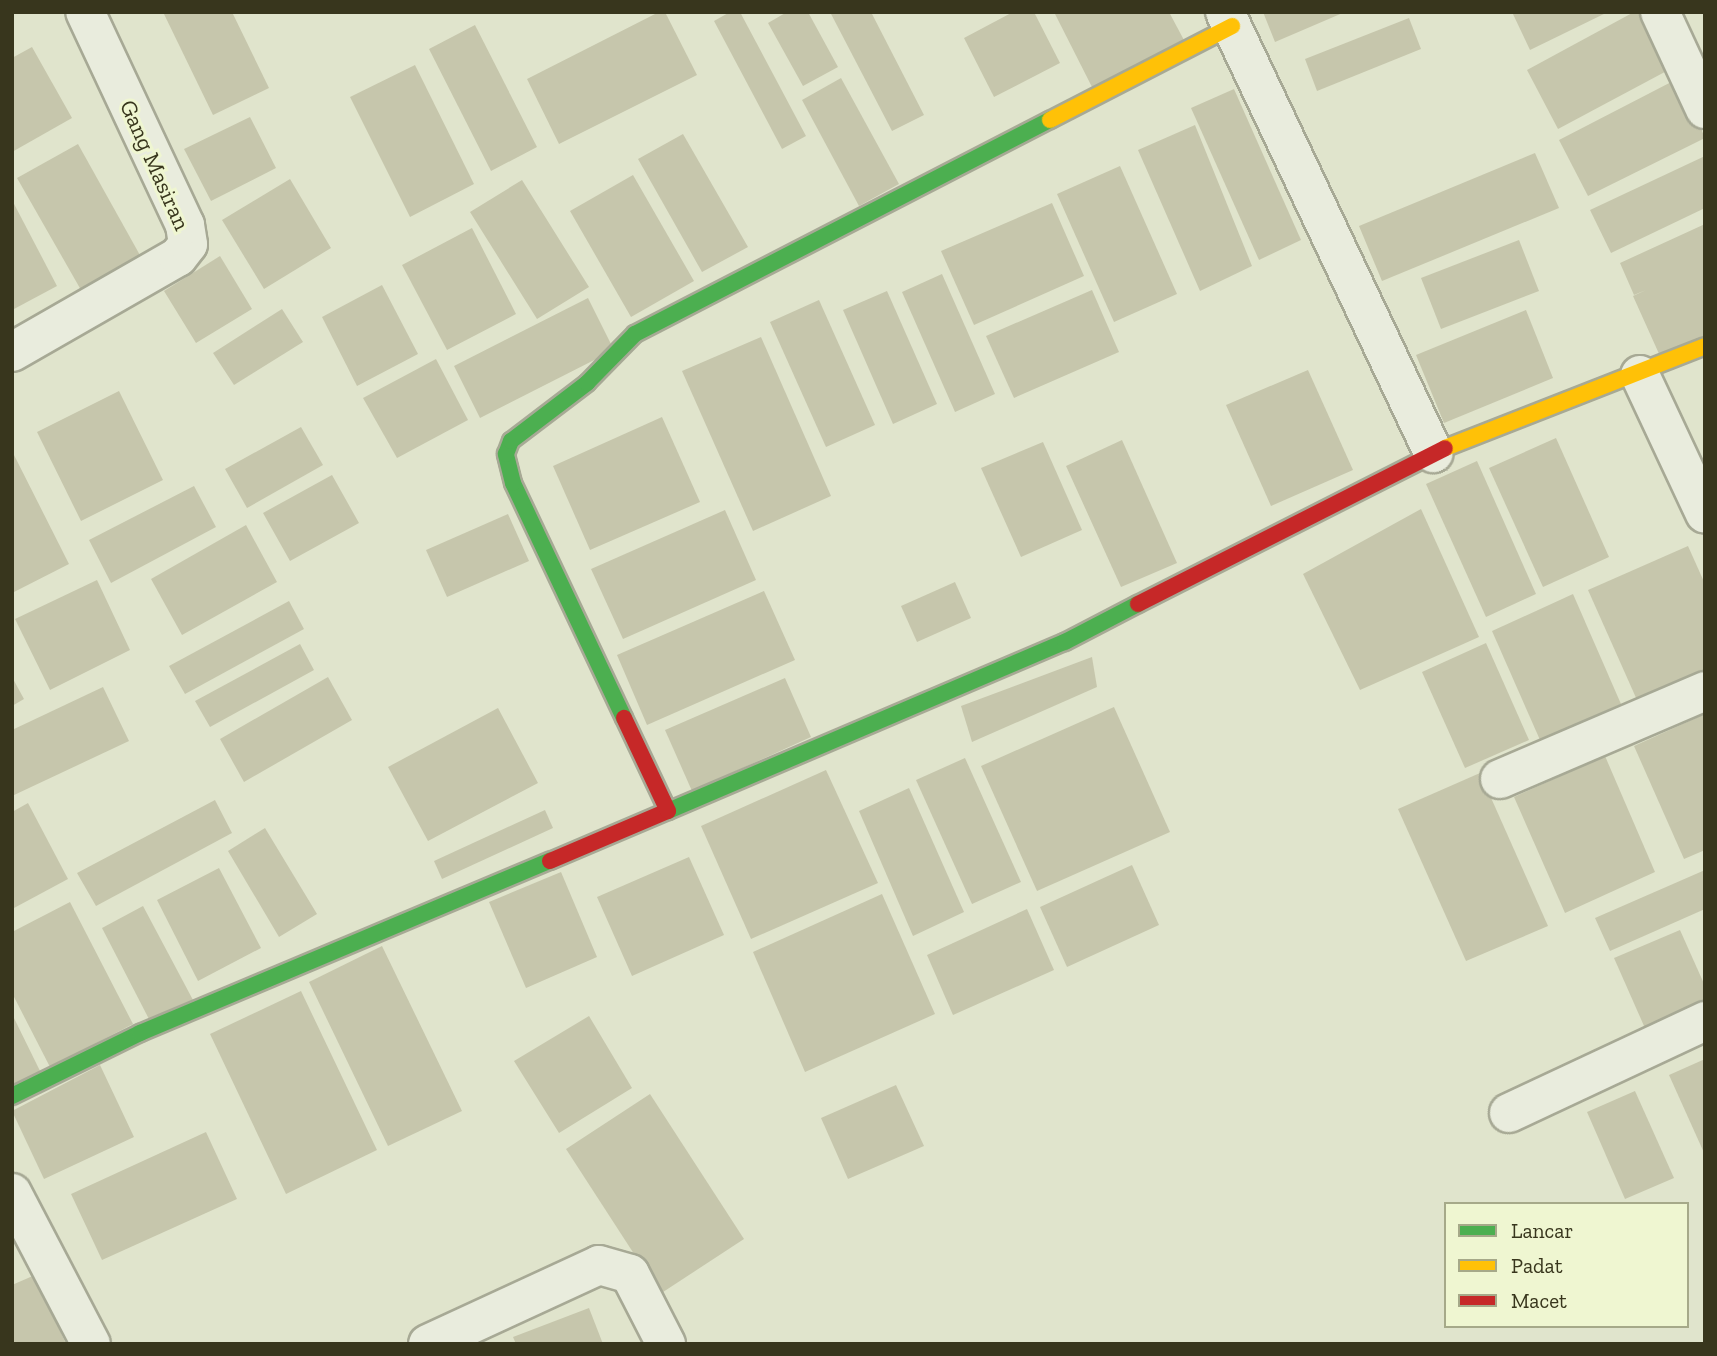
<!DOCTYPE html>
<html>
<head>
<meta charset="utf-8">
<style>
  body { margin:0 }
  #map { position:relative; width:1717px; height:1356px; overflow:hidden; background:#e0e4cc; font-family:"Zilla Slab",serif }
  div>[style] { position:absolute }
  .building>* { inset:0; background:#c6c6ac }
  .roads { filter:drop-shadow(2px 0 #a7a995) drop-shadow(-2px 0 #a7a995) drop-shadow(0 2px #a7a995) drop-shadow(0 -2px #a7a995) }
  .street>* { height:38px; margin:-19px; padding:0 19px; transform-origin:19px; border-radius:19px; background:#e9ecdd }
  .fast>* { height:16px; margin:-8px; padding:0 8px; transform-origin:8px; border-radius:8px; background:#4caf50 }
  .slow>* { height:16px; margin:-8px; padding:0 8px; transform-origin:8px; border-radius:8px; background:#ffc107 }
  .jam>* { height:16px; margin:-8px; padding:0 8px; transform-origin:8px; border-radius:8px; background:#c62828 }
  span { translate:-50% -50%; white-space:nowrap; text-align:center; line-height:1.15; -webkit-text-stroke:6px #eff6d1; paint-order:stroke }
  .street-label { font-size:23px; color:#38361d }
  .frame { position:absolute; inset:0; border:14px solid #38361d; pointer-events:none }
  .legend { position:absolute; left:1444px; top:1202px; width:245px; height:126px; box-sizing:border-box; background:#eff6d1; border:2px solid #a6a989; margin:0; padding:9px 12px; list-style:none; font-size:21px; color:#38361d }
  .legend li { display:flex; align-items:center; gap:14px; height:35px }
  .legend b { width:35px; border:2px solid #a6a989 }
</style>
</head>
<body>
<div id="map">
  <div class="building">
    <div style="clip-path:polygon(163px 12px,232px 12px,269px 88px,213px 115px)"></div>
    <div style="clip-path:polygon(659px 12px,665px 12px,697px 75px,559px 144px,527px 79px)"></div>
    <div style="clip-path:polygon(730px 12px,740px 12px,806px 136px,782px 149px,714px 21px)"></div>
    <div style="clip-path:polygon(787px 12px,808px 12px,838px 67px,803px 86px,768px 23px)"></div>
    <div style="clip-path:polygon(830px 12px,871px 12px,924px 115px,892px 131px)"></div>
    <div style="clip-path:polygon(1013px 12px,1034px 12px,1060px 63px,994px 97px,964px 38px)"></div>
    <div style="clip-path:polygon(1054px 12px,1169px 12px,1185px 42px,1093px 89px)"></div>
    <div style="clip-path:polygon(1263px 12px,1345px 12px,1275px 42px)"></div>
    <div style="clip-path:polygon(1512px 12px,1608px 12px,1530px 50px)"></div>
    <div style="clip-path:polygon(1634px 12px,1647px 12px,1676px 66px,1558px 129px,1527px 70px)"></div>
    <div style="clip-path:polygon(1409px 18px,1421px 49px,1317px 91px,1305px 59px)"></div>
    <div style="clip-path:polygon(475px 25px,537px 147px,491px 171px,429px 49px)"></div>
    <div style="clip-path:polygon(32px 47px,72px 118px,12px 152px,12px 58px)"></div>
    <div style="clip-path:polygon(415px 65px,474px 184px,410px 217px,350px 97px)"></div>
    <div style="clip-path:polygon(841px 78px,899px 184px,859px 206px,802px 100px)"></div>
    <div style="clip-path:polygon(1679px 78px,1705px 138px,1588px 196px,1559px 140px)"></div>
    <div style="clip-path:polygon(1234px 89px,1301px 240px,1259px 260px,1191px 108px)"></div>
    <div style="clip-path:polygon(250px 117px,276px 168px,211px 201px,184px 149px)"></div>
    <div style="clip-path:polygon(1195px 125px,1252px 266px,1200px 291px,1138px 150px)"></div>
    <div style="clip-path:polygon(683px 134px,748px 247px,702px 272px,638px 159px)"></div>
    <div style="clip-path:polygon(78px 144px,141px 257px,81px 290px,17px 178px)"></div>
    <div style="clip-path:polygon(1535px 153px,1559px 208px,1382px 281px,1359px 226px)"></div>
    <div style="clip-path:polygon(1705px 156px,1705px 208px,1611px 253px,1590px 210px)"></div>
    <div style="clip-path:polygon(1120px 166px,1177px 294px,1114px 322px,1057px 194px)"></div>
    <div style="clip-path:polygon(633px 175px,694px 281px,631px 317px,570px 211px)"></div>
    <div style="clip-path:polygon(290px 179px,331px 248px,264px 289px,222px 220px)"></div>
    <div style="clip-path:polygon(522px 180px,589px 287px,537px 319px,470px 212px)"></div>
    <div style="clip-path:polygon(12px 200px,57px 286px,14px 309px,12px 306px)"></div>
    <div style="clip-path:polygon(1052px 203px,1084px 276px,974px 325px,941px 251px)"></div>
    <div style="clip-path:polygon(1705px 224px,1705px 336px,1660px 356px,1633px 296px,1646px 290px,1634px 295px,1620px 263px)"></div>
    <div style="clip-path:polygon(472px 228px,516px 314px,447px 350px,402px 265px)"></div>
    <div style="clip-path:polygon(1519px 240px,1539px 291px,1441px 329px,1421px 278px)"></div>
    <div style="clip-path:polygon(220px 256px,252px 309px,196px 343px,164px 291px)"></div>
    <div style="clip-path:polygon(942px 274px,995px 394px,955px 412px,902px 292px)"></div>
    <div style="clip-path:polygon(382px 285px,418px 354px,357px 386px,322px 317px)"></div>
    <div style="clip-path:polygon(1092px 290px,1119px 352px,1014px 398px,986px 336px)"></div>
    <div style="clip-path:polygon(887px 291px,937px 404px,893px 424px,843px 310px)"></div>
    <div style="clip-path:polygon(588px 298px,614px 350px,480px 418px,454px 366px)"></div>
    <div style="clip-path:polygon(819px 300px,875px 425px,826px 447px,770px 322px)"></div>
    <div style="clip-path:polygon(282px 309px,303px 342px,234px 385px,213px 353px)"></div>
    <div style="clip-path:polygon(1526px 310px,1553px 378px,1444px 423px,1416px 355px)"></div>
    <div style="clip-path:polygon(761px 337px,831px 496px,753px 531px,682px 371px)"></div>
    <div style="clip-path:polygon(436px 359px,468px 420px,397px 458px,363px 398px)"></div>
    <div style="clip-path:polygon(1308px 370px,1353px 470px,1271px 506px,1226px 405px)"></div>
    <div style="clip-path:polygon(119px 391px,163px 480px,81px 521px,37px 432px)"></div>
    <div style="clip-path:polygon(662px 417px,700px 502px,590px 550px,553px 466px)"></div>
    <div style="clip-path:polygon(301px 427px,323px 465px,247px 508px,225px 469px)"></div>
    <div style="clip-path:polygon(1556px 438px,1609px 557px,1543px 587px,1489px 468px)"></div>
    <div style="clip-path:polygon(1122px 440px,1177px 563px,1121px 587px,1066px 466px)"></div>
    <div style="clip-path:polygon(1043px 442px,1082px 530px,1021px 557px,981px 468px)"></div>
    <div style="clip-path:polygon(12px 451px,69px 564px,14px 592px,12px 590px)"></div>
    <div style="clip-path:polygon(1477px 461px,1536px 594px,1486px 617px,1426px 484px)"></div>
    <div style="clip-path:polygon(332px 475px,359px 523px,290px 561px,263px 513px)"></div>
    <div style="clip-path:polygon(194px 486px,216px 527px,111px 583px,89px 540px)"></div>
    <div style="clip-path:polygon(1421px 509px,1479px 637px,1360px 690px,1303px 574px)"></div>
    <div style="clip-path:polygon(725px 510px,756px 580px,623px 639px,591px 569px)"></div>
    <div style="clip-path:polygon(508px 514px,529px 561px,447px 597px,426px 550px)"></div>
    <div style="clip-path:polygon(246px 525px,277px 582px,182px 635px,151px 579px)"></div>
    <div style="clip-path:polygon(1688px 546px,1705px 584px,1705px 669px,1637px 700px,1588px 590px)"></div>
    <div style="clip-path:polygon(97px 580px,130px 650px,50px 690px,15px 619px)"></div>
    <div style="clip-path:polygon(955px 582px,971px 618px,917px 642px,901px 606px)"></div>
    <div style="clip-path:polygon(764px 591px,795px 660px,647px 725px,617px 655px)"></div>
    <div style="clip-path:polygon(1573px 594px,1621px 704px,1540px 740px,1492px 631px)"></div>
    <div style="clip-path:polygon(289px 601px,304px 629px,185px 694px,169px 666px)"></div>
    <div style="clip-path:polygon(1486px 643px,1529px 740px,1465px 768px,1422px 672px)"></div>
    <div style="clip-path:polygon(300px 644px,314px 670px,210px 727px,195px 701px)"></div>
    <div style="clip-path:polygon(1092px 657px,1097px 687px,972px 742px,961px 706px)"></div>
    <div style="clip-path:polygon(12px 677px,24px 699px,12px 706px)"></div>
    <div style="clip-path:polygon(328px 677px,352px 720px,244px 782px,220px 739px)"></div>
    <div style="clip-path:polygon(785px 678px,811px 737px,692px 791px,665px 730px)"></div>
    <div style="clip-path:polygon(103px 687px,129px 741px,12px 796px,12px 730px)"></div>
    <div style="clip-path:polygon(1114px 707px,1170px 832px,1037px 891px,981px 766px)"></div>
    <div style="clip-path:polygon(498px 708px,538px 783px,428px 841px,388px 767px)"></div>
    <div style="clip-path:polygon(1705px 714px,1705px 850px,1684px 859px,1634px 746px)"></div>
    <div style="clip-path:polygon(1605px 756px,1655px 872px,1565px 913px,1514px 797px)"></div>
    <div style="clip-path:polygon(965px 758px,1021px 882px,972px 904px,916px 780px)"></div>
    <div style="clip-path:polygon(826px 770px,878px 883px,751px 939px,701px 826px)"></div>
    <div style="clip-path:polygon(1480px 773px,1548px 926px,1466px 961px,1398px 809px)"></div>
    <div style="clip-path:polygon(909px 788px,964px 912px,913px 936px,859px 811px)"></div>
    <div style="clip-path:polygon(215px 800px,232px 833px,96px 906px,77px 873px)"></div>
    <div style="clip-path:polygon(28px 803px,68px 879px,14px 908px,12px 812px)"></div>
    <div style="clip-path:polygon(545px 810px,553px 828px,442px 879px,434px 861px)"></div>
    <div style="clip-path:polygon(265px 828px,317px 914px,279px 937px,228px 851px)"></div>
    <div style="clip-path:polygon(689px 857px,724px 935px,632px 976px,597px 897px)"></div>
    <div style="clip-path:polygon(1132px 865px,1159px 925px,1067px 967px,1040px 907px)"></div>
    <div style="clip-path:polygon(219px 868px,261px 948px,198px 981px,157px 900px)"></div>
    <div style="clip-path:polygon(1705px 870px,1705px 909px,1610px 951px,1595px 918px)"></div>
    <div style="clip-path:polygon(561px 872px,597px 957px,526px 988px,489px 902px)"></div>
    <div style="clip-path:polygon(882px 894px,935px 1014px,805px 1072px,753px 952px)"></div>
    <div style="clip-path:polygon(70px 902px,133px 1024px,50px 1067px,12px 993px,12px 932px)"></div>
    <div style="clip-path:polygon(143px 906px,193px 1000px,151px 1023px,102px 928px)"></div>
    <div style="clip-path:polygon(1027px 909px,1054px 970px,953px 1015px,927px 955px)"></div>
    <div style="clip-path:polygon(1680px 930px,1705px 986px,1705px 1010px,1648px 1035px,1614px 958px)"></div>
    <div style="clip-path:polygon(382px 946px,462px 1111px,388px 1146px,309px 982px)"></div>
    <div style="clip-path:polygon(301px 991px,377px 1150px,286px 1194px,210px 1034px)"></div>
    <div style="clip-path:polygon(12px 1014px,42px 1075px,12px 1089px)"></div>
    <div style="clip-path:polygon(589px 1016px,632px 1088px,559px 1133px,514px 1061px)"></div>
    <div style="clip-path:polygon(1705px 1059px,1705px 1155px,1669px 1075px)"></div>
    <div style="clip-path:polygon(100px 1065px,134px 1137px,44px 1179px,12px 1111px)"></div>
    <div style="clip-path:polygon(896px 1085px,924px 1146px,848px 1179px,821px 1118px)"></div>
    <div style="clip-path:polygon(1635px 1091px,1674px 1178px,1625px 1199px,1587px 1112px)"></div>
    <div style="clip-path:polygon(650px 1094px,744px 1239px,660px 1294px,566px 1149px)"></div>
    <div style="clip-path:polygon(206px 1132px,237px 1199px,102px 1260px,71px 1194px)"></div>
    <div style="clip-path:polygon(35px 1275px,66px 1344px,12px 1344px,12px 1285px)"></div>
    <div style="clip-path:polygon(589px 1308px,603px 1344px,516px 1344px,513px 1337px)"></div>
  </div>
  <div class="roads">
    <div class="street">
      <div style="left:1225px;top:12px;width:488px;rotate:64.7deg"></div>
      <div style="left:1660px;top:12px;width:107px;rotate:65.1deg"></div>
      <div style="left:12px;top:352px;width:191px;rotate:-29.8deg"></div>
      <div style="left:178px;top:257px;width:16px;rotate:-52deg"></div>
      <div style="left:188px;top:244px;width:19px;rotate:-99deg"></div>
      <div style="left:185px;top:225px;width:235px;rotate:-115.1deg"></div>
      <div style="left:1640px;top:375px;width:153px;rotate:64.9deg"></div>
      <div style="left:1500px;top:779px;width:223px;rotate:-23.2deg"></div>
      <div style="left:1509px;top:1113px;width:217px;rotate:-25.1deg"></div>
      <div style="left:12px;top:1193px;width:170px;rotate:62.4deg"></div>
      <div style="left:428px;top:1344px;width:188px;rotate:-24.8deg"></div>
      <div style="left:599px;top:1265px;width:32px;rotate:16deg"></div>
      <div style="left:630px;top:1274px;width:79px;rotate:62.8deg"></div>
    </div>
    <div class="fast">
      <div style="left:624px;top:718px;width:260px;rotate:-115.3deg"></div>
      <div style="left:513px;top:483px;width:30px;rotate:-104deg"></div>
      <div style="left:506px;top:454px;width:14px;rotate:-69deg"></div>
      <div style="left:511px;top:441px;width:96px;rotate:-37.3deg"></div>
      <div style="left:587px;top:383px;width:69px;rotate:-45.6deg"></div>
      <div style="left:635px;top:334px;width:467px;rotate:-27.3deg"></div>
      <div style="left:668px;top:811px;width:431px;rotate:-23.1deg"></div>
      <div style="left:1065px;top:642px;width:82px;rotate:-27.5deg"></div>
      <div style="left:12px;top:1096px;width:143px;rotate:-26.2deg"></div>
      <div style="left:140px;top:1033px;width:445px;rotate:-22.8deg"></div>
    </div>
    <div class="slow">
      <div style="left:1050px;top:120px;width:205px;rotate:-27.3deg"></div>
      <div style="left:1445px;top:448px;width:279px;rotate:-21.4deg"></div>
    </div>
    <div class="jam">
      <div style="left:1138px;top:604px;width:344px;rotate:-26.9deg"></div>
      <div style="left:550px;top:861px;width:128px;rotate:-23deg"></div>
      <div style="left:668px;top:811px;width:103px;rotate:-115.3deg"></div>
    </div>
  </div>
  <div class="street-label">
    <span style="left:155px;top:165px;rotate:66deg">Gang Masiran</span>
  </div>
  <div class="frame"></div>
  <ul class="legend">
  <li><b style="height:9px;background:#4caf50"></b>Lancar</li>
  <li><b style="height:9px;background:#ffc107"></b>Padat</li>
  <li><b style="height:9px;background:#c62828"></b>Macet</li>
  </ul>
</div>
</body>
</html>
